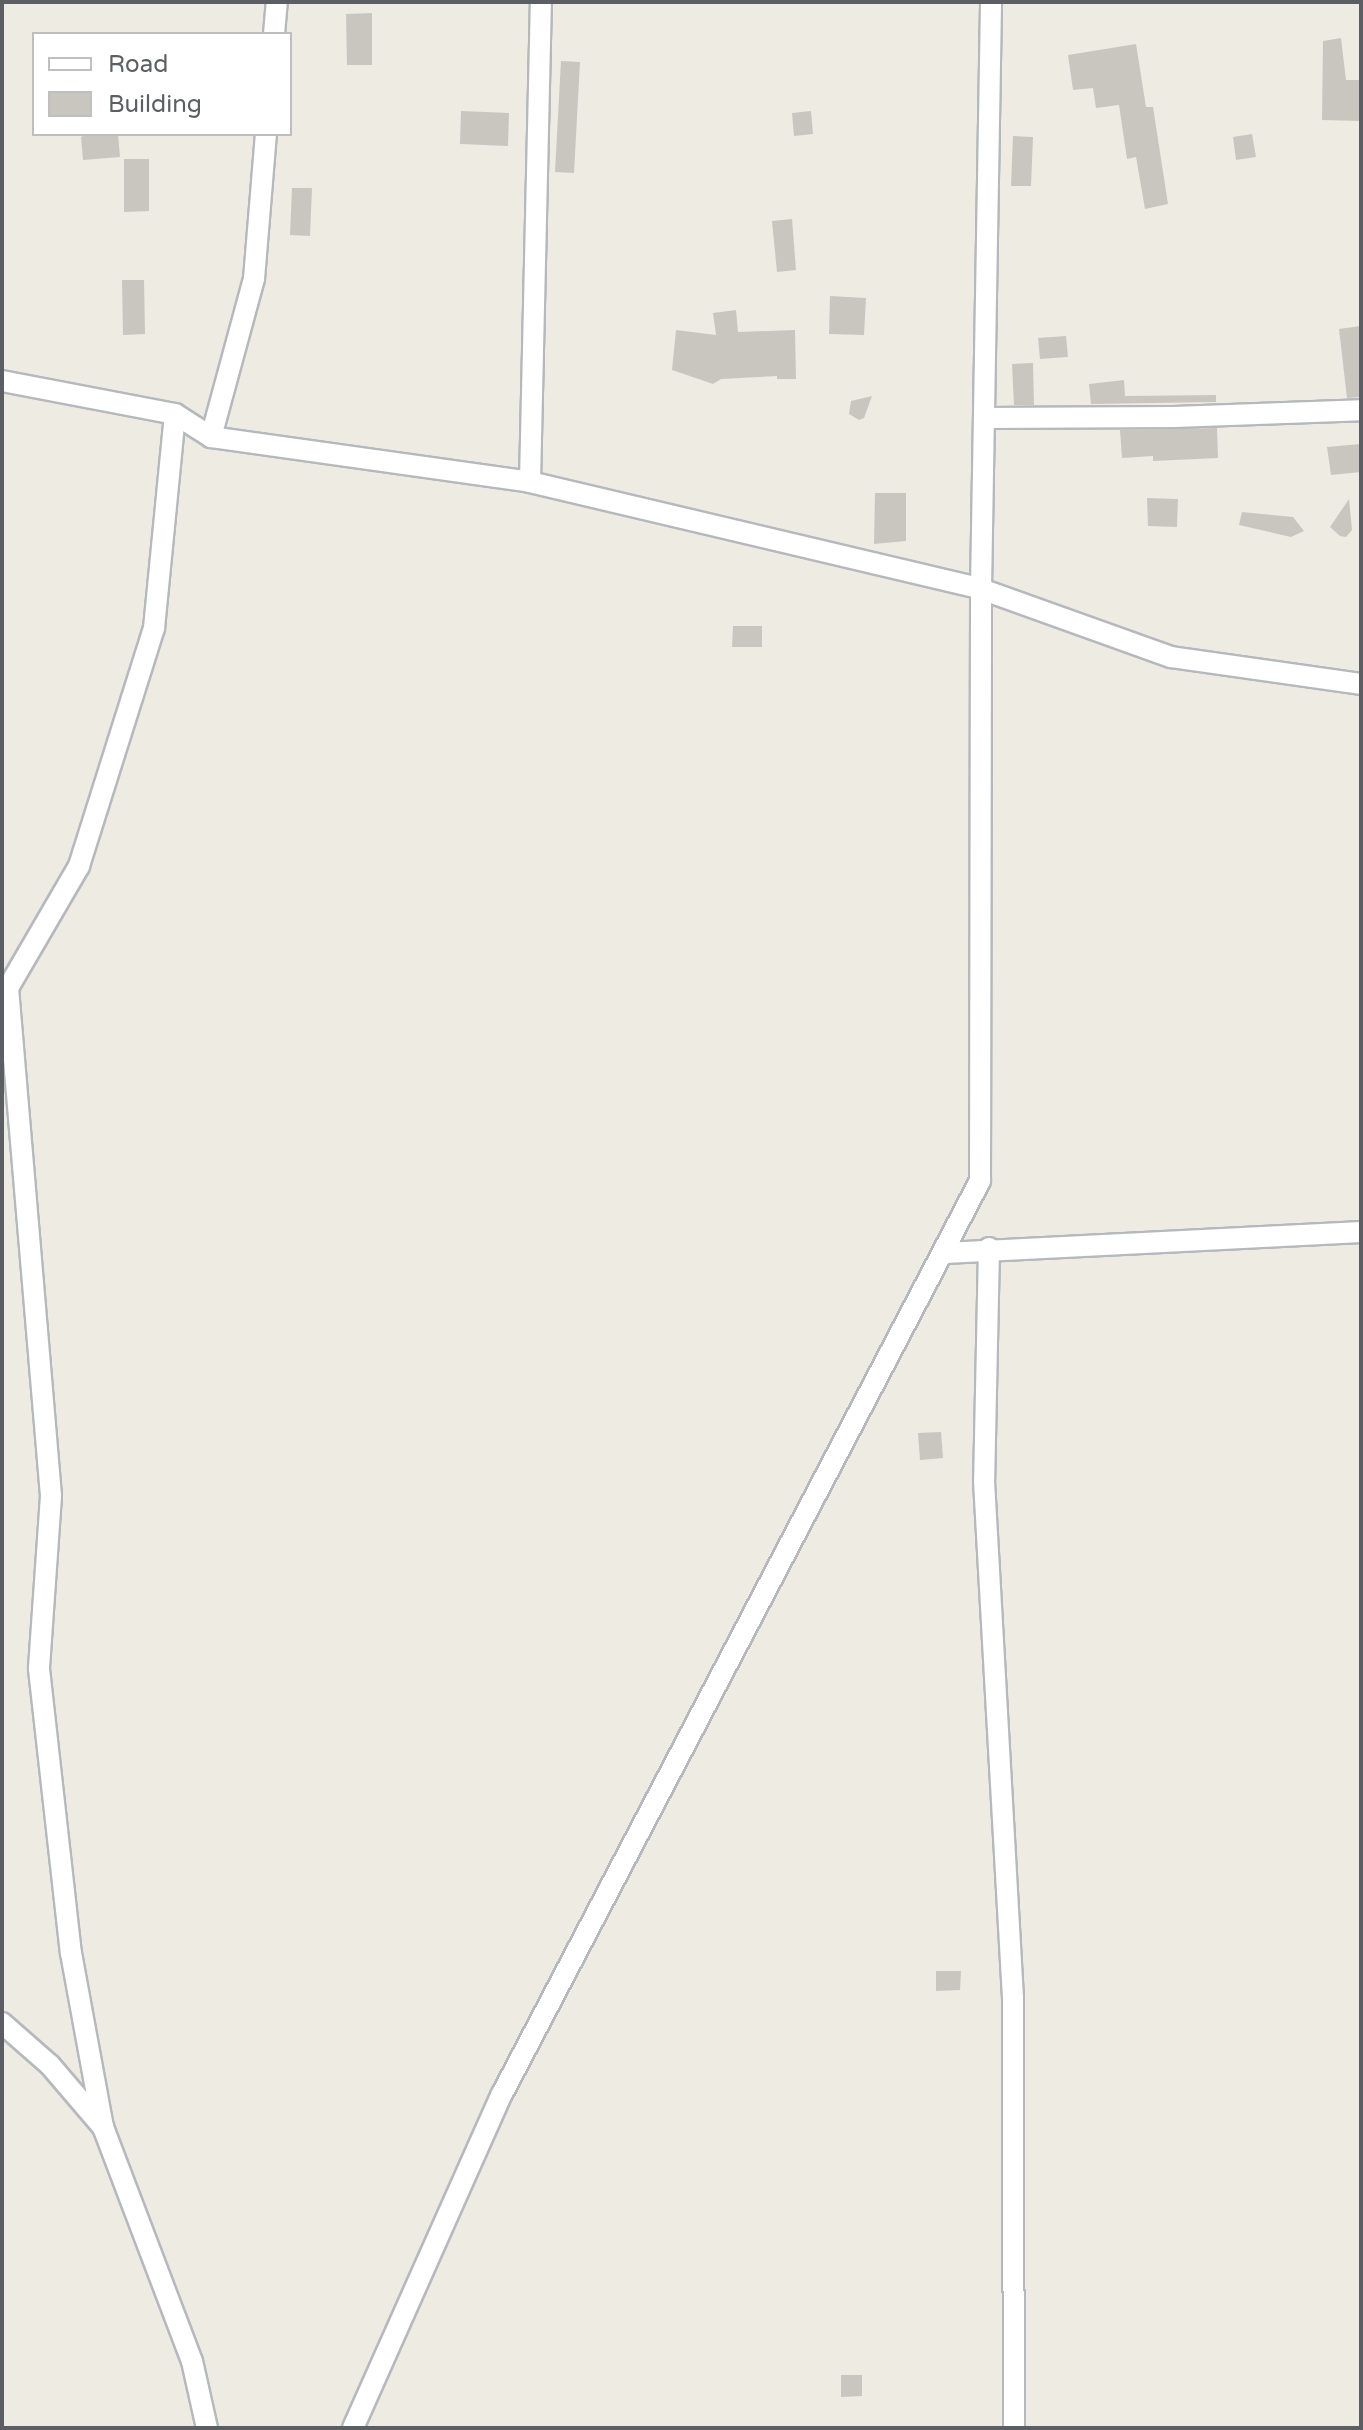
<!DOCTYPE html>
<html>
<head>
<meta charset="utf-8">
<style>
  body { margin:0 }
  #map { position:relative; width:1363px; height:2430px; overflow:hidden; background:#eeebe3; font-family:"Varela Round",sans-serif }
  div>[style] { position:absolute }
  .building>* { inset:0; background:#c9c6c0 }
  .roads { filter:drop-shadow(2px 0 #b5b9bd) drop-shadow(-2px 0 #b5b9bd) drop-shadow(0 2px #b5b9bd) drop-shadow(0 -2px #b5b9bd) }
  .street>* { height:20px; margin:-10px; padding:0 10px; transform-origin:10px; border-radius:10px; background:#fff }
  span { translate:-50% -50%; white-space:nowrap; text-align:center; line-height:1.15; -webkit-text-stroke:6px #fff; paint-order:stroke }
  .frame { position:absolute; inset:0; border:4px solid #5b5f64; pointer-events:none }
  .legend { position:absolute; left:32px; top:32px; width:260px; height:104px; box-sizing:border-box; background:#fff; border:2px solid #bdbfc1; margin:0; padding:10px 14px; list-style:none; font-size:24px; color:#5b5f64 }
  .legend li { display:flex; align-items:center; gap:16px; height:40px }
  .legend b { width:40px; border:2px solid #bdbfc1 }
</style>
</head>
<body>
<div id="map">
  <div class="building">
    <div style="clip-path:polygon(372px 13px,372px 65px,347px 65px,346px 14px)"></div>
    <div style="clip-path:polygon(1341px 38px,1346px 80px,1361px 80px,1361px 121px,1322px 120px,1323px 41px)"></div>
    <div style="clip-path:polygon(1136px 44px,1146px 107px,1153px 107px,1168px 204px,1145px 209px,1136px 157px,1127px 159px,1119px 105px,1096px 108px,1093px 88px,1073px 90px,1068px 55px)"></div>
    <div style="clip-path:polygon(561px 61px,580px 62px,574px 173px,555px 172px)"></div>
    <div style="clip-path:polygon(461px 111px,509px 113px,508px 146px,460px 144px)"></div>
    <div style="clip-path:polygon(811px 111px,813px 134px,794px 136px,792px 113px)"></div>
    <div style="clip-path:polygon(88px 134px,118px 134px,120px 157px,83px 160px,81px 137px)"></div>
    <div style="clip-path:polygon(1252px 134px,1256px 157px,1236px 160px,1233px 137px)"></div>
    <div style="clip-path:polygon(1013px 136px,1033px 137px,1031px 186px,1011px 186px)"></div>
    <div style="clip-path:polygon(124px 159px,149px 159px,149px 211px,124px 212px)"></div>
    <div style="clip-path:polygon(292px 188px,312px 188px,310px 236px,290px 235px)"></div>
    <div style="clip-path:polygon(792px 219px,796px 270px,777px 272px,772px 221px)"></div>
    <div style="clip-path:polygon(122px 280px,144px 280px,145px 334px,123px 335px)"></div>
    <div style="clip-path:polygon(830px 296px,866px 298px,864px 335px,829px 334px)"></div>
    <div style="clip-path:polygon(736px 310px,738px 332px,795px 330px,796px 379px,777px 379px,777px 376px,721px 379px,713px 384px,672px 370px,676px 330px,716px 335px,713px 313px)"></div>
    <div style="clip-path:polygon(1361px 326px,1361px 397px,1347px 398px,1339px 329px)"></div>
    <div style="clip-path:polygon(1066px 336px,1068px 357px,1040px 359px,1038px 338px)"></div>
    <div style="clip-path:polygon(1033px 363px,1034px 405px,1014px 405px,1012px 364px)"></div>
    <div style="clip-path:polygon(1124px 380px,1125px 396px,1216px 395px,1216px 402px,1091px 404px,1089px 384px)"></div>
    <div style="clip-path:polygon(872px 396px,864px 418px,859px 420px,849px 414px,851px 401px)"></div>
    <div style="clip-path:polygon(1217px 428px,1218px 458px,1153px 461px,1153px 456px,1122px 458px,1120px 430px)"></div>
    <div style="clip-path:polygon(1361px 444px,1361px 472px,1331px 475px,1327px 447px)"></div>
    <div style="clip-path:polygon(875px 493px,906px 493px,906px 541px,874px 544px)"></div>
    <div style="clip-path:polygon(1147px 498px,1178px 499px,1177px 527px,1148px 526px)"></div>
    <div style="clip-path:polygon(1349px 499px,1352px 530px,1346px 537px,1340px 536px,1330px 527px)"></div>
    <div style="clip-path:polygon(1242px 512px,1293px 517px,1304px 531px,1291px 537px,1239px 525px)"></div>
    <div style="clip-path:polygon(733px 626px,762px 626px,762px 647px,732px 647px)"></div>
    <div style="clip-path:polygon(941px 1432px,943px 1458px,920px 1460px,918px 1433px)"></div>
    <div style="clip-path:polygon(936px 1971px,961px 1971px,960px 1990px,936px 1991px)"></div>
    <div style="clip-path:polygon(841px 2375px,862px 2375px,862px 2396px,841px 2397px)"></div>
  </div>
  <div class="roads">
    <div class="street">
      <div style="left:274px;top:34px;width:32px;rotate:-85deg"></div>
      <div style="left:2px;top:381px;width:176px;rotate:10.8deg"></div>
      <div style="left:175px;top:414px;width:43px;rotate:32.6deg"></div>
      <div style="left:211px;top:437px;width:322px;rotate:8deg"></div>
      <div style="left:530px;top:482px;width:464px;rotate:13.3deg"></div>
      <div style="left:981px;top:589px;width:202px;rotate:19.7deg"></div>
      <div style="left:1171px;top:657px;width:192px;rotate:8.1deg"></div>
      <div style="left:175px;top:414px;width:215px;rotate:95.6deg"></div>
      <div style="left:154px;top:628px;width:250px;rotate:107.5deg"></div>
      <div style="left:79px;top:866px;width:141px;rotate:120.2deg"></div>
      <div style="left:8px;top:988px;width:510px;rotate:85.16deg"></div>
      <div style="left:51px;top:1496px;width:173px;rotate:94deg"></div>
      <div style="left:39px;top:1669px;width:286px;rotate:83.6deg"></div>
      <div style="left:71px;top:1953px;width:177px;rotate:79.6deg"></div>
      <div style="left:103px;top:2127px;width:250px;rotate:69.2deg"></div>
      <div style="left:192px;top:2361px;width:69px;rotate:77.4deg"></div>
      <div style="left:984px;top:418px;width:190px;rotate:-0.3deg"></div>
      <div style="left:1174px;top:417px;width:187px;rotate:-2.1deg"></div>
      <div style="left:211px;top:437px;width:164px;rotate:-74.8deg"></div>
      <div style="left:254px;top:279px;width:145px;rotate:-85.3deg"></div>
      <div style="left:530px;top:482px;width:480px;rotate:-88.7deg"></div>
      <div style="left:989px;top:1248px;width:233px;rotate:91.2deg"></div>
      <div style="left:984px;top:1481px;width:518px;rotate:86.79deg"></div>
      <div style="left:1013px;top:1998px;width:430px;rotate:89.9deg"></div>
      <div style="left:945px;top:1253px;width:417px;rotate:-2.9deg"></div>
      <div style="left:2px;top:2023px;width:64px;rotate:41.2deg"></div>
      <div style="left:50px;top:2065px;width:82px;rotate:49.5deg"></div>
      <div style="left:353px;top:2428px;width:366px;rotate:-66deg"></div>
      <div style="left:502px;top:2094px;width:1031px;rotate:-62.37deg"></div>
      <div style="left:980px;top:1181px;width:592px;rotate:-89.9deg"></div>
      <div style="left:981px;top:589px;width:587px;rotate:-89.02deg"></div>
    </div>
  </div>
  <div class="frame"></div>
  <ul class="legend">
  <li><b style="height:10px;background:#fff"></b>Road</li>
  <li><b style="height:22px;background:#c9c6c0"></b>Building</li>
  </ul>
</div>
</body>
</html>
